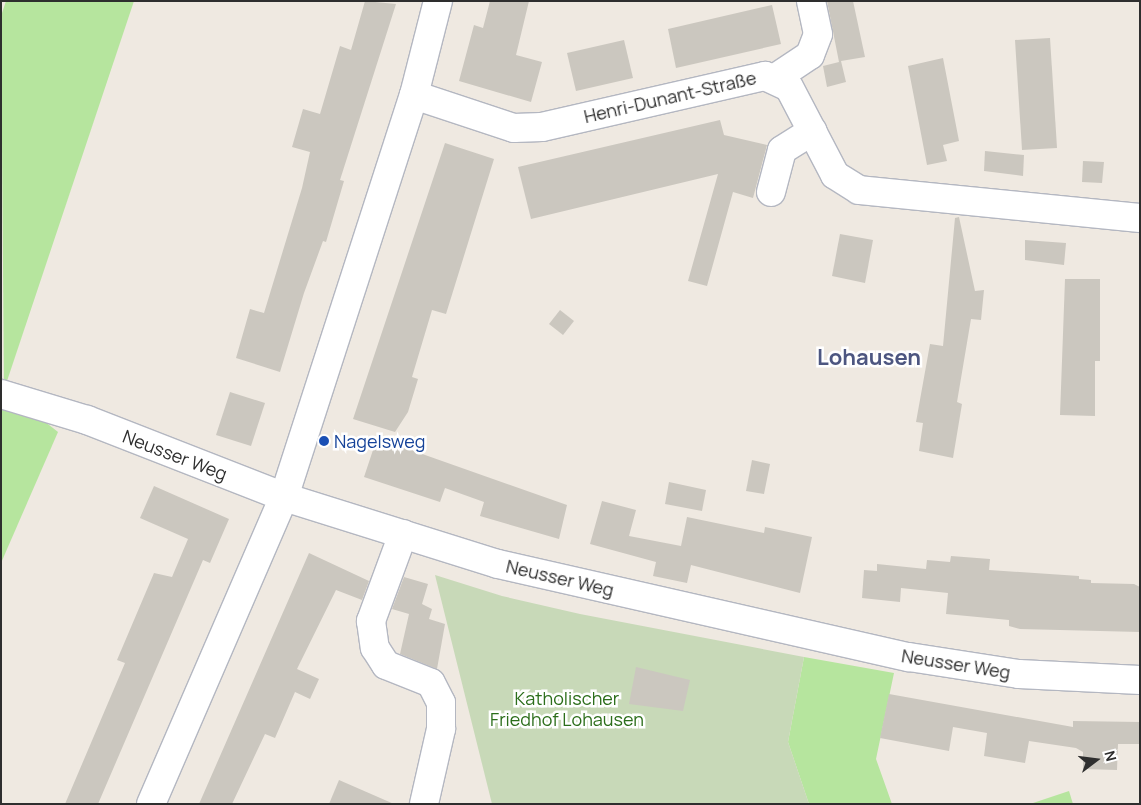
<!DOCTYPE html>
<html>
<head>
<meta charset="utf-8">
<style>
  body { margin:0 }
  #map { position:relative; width:1141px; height:805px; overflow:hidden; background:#efe9e1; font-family:Manrope,sans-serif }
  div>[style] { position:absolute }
  .green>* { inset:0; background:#b6e59e }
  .cemetery>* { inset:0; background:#c8d9b8 }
  .building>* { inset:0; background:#cbc7bf }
  .roads { filter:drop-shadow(1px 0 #b4b7c1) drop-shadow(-1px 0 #b4b7c1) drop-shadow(0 1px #b4b7c1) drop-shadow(0 -1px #b4b7c1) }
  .minor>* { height:28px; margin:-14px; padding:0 14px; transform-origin:14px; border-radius:14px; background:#fff }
  .dots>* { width:14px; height:14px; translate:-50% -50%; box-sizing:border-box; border:2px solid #fff; border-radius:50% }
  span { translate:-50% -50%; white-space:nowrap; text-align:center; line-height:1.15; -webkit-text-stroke:5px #fff; paint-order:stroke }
  .street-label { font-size:18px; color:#2e2e2e }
  .transit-label { font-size:18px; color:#164399 }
  .left { translate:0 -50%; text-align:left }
  .park-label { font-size:18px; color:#2c6e1b }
  .district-label { font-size:22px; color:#4d5680; font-weight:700 }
  .frame { position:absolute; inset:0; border:2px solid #2e2e2e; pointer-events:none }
  .north { position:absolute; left:1071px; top:735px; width:50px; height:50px; -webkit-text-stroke:4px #fff; paint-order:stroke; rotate:75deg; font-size:14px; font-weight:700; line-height:20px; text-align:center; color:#2e2e2e }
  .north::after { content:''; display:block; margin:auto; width:18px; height:22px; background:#2e2e2e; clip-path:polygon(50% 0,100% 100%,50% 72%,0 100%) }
</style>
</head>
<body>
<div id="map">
  <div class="green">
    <div style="clip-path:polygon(6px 1px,134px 1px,4px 390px,1px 16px)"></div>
    <div style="clip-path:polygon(1px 408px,44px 421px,58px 432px,1px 563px)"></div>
    <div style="clip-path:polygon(804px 657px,894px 673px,876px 759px,892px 804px,809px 804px,788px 742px)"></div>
    <div style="clip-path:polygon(1069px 791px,1073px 804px,1030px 804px)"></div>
  </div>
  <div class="cemetery">
    <div style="clip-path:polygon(435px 575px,502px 596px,580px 614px,804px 657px,788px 742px,809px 804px,492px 804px)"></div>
  </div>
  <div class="building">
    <div style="clip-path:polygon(365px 1px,396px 4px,340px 180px,344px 181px,326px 242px,323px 241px,304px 293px,280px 372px,236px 358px,250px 309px,264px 313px,302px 188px,310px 152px,292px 147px,303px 109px,320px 114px,340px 46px,351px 50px)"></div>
    <div style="clip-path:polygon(490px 1px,529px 1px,516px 55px,542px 62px,531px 102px,459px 81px,474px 25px,483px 28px)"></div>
    <div style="clip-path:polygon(827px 1px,853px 1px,865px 57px,841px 61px,846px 82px,827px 87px,823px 66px,839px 62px)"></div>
    <div style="clip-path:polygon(772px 5px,781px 44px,676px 68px,668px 29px)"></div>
    <div style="clip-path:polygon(1050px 38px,1057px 148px,1022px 150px,1015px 40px)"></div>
    <div style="clip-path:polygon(624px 40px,633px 78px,576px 91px,567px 53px)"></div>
    <div style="clip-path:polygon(943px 58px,959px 141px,943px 145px,947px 161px,927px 165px,908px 66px)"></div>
    <div style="clip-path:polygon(720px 120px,724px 135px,767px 145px,753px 198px,733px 192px,707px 286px,688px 281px,718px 174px,531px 219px,518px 167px)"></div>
    <div style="clip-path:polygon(445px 143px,494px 159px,446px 314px,432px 310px,412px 377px,418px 379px,408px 412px,395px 432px,353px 419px)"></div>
    <div style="clip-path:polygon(985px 151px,1024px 155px,1023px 176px,984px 171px)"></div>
    <div style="clip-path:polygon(1083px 161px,1104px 162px,1102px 183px,1082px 182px)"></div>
    <div style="clip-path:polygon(959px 217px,975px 291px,984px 290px,981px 320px,971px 319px,957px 402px,962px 404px,953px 458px,919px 451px,923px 423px,916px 422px,930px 344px,943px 346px,955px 218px)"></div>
    <div style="clip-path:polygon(840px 234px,873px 240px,865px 283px,832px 276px)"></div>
    <div style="clip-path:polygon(1025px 240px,1066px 243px,1064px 265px,1025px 260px)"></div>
    <div style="clip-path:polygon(1065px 279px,1100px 279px,1100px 361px,1095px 361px,1095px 416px,1060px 415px)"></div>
    <div style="clip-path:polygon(560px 310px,574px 321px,563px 335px,549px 324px)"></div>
    <div style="clip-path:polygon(230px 392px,265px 403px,251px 446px,216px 435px)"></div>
    <div style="clip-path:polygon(377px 438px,567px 505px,559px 539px,480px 516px,484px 502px,445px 488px,440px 502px,364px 477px)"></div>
    <div style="clip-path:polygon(752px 460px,770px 464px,764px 494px,746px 491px)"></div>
    <div style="clip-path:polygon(669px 482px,706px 490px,702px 511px,665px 504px)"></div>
    <div style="clip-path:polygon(154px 486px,229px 519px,210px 563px,203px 560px,98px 804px,65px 804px,125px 663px,117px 660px,154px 573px,172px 577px,188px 539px,140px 518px)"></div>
    <div style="clip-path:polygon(602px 501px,636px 510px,629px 536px,681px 546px,687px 517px,764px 533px,765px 527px,812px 537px,800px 593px,691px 565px,687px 583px,653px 576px,656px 562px,590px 544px)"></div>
    <div style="clip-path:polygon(309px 553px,369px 581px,362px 600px,336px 590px,297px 669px,319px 679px,310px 699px,295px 692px,275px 738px,265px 734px,232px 804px,199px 804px)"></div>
    <div style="clip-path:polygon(951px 556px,990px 559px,989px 570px,1079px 576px,1079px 579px,1091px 580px,1091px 583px,1134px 584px,1140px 587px,1140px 632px,1020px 629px,1009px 626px,1009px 620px,946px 614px,948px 593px,901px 588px,900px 602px,862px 598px,864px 570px,877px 571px,877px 564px,926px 569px,927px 560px,950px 562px)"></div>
    <div style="clip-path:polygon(404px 577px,428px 584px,422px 604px,432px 609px,429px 619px,445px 624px,437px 669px,400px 654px,409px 614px,392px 609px)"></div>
    <div style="clip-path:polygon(636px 667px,690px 680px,683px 711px,629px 704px)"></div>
    <div style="clip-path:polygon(889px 694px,1073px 727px,1073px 721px,1140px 722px,1140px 744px,1118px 744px,1117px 770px,1083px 769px,1083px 752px,1076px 748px,1029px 741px,1025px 763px,984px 756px,987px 733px,953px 727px,949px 751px,880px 738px)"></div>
    <div style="clip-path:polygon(339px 780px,394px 804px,329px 804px)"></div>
  </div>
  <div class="roads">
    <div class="minor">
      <div style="left:774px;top:79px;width:43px;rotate:-33.7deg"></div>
      <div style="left:810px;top:55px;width:22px;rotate:-69deg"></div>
      <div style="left:818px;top:34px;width:34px;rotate:-102deg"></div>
      <div style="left:414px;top:95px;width:105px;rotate:18.3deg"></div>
      <div style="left:514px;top:128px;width:28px;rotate:-2deg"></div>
      <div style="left:542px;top:127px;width:229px;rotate:-12.9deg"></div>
      <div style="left:765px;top:76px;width:26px;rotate:25deg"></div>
      <div style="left:789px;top:87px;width:99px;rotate:62.4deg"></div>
      <div style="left:835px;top:175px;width:28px;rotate:32deg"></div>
      <div style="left:859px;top:190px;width:282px;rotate:5.7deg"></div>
      <div style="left:771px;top:192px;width:43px;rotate:-75.3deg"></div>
      <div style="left:782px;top:150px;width:36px;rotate:-32deg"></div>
      <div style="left:1px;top:394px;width:90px;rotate:16.8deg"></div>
      <div style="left:87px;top:420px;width:212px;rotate:21.3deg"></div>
      <div style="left:284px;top:497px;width:224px;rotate:17.4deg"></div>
      <div style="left:498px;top:564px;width:421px;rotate:12.8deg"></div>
      <div style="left:909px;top:657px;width:111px;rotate:8.8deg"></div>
      <div style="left:1019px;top:674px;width:121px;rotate:2.8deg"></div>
      <div style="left:403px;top:534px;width:93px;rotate:110.2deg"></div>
      <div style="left:371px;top:621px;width:27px;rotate:82deg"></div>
      <div style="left:375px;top:648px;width:20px;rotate:57deg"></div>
      <div style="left:386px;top:665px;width:48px;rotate:21.8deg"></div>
      <div style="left:431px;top:683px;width:22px;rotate:63deg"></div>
      <div style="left:441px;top:703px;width:26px;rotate:90deg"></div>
      <div style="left:441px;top:729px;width:77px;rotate:102.8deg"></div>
      <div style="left:151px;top:804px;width:335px;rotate:-66.6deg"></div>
      <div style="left:284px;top:497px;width:422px;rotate:-72.1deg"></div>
      <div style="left:414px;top:95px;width:97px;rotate:-75.7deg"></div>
    </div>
  </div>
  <div class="dots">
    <div style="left:324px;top:441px;background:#1a4fb4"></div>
  </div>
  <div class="street-label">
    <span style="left:670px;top:97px;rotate:-13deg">Henri-Dunant-Straße</span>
    <span style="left:175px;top:455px;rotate:21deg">Neusser Weg</span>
    <span style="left:560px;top:578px;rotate:13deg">Neusser Weg</span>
    <span style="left:956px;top:664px;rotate:9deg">Neusser Weg</span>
  </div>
  <div class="transit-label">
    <span class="left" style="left:334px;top:441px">Nagelsweg</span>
  </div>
  <div class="park-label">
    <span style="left:567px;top:709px">Katholischer<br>Friedhof Lohausen</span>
  </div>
  <div class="district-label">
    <span style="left:869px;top:358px">Lohausen</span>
  </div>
  <div class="frame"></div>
  <div class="north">N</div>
</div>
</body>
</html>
